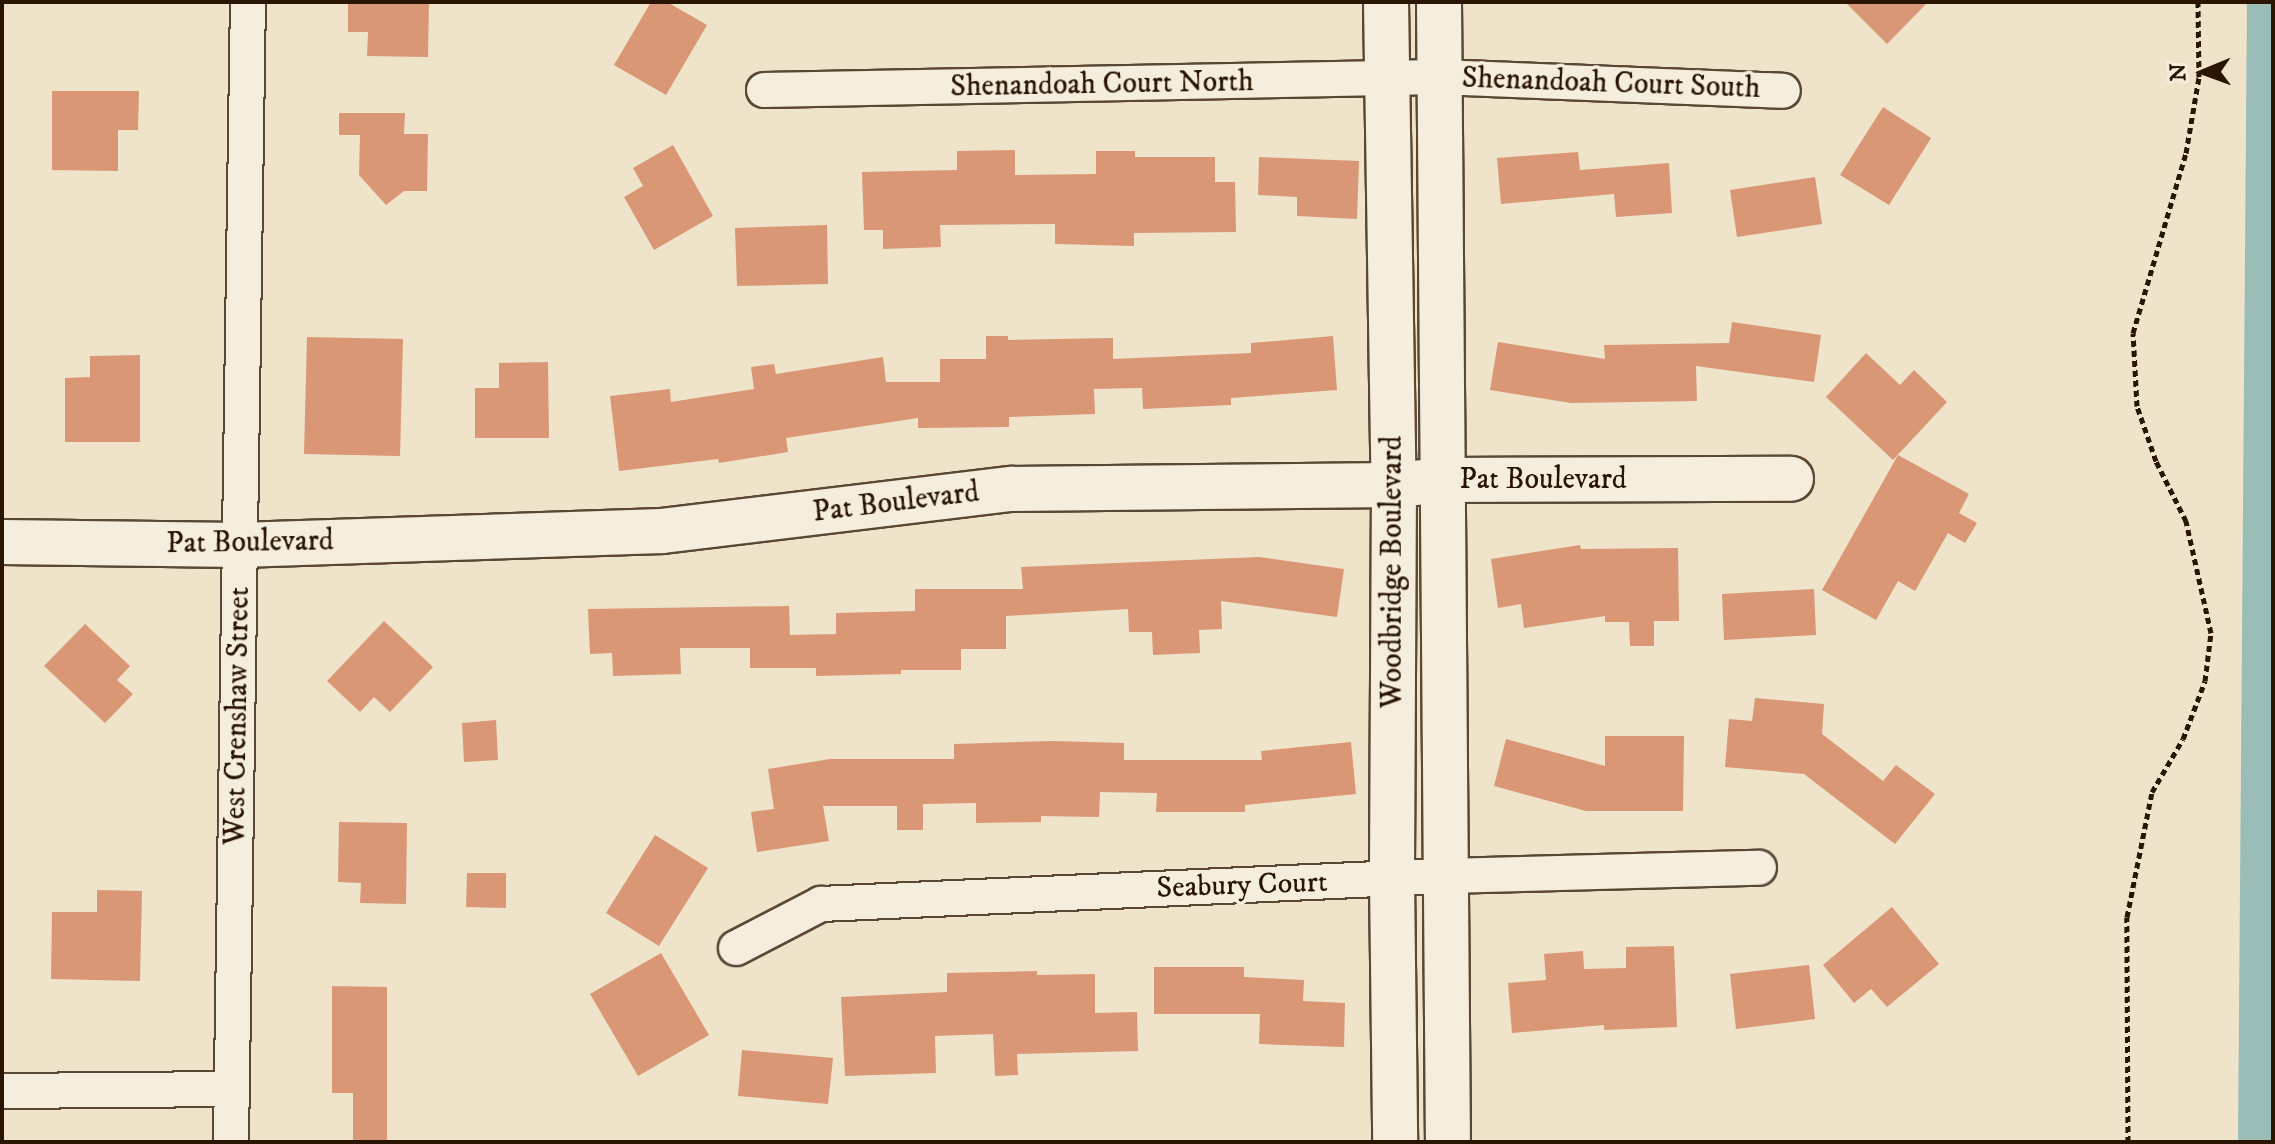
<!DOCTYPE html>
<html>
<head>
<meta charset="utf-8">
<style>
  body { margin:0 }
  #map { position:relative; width:2275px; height:1144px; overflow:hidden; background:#efe3ca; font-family:"IM FELL DW Pica",serif }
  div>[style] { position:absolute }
  .water>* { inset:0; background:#9abeb7 }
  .building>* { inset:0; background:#d99776 }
  .path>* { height:5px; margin-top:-2.5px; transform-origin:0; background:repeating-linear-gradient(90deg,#291501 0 6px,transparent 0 10px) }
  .roads { filter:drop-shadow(2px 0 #5a4833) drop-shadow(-2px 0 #5a4833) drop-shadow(0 2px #5a4833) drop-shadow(0 -2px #5a4833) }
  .street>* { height:34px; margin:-17px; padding:0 17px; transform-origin:17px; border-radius:17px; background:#f5eddd }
  .secondary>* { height:44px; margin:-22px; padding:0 22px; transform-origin:22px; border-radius:22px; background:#f5eddd }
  span { translate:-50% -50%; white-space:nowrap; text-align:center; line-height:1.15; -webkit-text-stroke:7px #f5eddd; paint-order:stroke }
  .street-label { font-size:30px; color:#291501 }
  .frame { position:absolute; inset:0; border:4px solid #291501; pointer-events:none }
  .north { position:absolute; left:2163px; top:32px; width:80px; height:80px; -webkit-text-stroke:6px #f5eddd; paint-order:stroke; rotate:269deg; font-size:22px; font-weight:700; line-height:32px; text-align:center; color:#291501 }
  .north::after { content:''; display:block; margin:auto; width:28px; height:36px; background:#291501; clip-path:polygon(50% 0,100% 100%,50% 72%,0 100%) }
</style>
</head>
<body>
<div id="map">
  <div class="water">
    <div style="clip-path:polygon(2247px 2px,2273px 2px,2273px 1142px,2238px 1142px)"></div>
  </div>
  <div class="building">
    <div style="clip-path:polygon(348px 2px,429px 2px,428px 57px,367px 56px,368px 32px,348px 32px)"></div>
    <div style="clip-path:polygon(651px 2px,667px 2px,707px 25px,666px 95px,614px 65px)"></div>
    <div style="clip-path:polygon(1845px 2px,1928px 2px,1887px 44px)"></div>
    <div style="clip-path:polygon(52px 91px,139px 91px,138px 130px,118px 130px,118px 171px,52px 170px)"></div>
    <div style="clip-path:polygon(1883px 107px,1931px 138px,1889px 205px,1840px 175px)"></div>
    <div style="clip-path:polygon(339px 113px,405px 113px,404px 134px,428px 134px,427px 191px,404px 191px,386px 205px,359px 175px,360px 135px,339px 135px)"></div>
    <div style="clip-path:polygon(673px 145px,713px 216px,654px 250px,624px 197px,643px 186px,633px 168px)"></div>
    <div style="clip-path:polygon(1015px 150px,1015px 175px,1096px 174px,1096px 151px,1135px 151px,1135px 157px,1215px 157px,1215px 182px,1235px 182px,1236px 232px,1134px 233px,1134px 246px,1055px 244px,1055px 224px,940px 225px,941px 247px,883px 249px,883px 230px,864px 230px,862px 172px,957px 170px,957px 151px)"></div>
    <div style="clip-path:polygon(1578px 152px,1580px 170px,1669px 163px,1672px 213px,1616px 217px,1614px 194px,1501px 204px,1497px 158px)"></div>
    <div style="clip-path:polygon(1259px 157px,1359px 161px,1357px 219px,1297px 216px,1297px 197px,1258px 195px)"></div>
    <div style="clip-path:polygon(1815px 177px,1822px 224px,1737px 237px,1730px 190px)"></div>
    <div style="clip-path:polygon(827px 225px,828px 284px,737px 286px,735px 228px)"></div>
    <div style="clip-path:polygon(1732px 322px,1821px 335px,1814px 382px,1696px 366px,1697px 401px,1571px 403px,1490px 390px,1498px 342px,1605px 359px,1604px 345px,1729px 343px)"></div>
    <div style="clip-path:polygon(986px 336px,1008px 336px,1008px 340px,1113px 338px,1113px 359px,1251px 353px,1251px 343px,1333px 336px,1337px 390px,1231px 398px,1231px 405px,1143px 409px,1142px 388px,1094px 389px,1095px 414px,1009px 417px,1009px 427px,918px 428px,918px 418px,786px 438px,788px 452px,719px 463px,718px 459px,619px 471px,610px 396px,670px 389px,671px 402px,754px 389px,751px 367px,774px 364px,776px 374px,883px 357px,886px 382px,940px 382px,940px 359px,986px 359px)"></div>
    <div style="clip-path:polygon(307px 337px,403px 339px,400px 456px,304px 454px)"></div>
    <div style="clip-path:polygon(1866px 353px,1900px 385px,1914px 370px,1947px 402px,1893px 460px,1826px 397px)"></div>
    <div style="clip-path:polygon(140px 355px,140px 442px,65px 442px,65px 378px,90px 377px,90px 356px)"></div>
    <div style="clip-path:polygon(548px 362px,549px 438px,475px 438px,475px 388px,499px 388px,499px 363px)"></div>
    <div style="clip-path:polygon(1898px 455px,1969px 494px,1959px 513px,1977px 523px,1965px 543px,1948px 533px,1915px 591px,1898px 581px,1876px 620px,1822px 590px)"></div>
    <div style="clip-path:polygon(1580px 545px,1581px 549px,1678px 548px,1679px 621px,1654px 621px,1654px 646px,1630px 646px,1629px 622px,1605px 622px,1605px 616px,1524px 628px,1521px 604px,1498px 608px,1491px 559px)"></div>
    <div style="clip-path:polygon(1259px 557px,1344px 569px,1337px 617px,1221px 601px,1222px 629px,1199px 630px,1200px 653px,1153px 655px,1152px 632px,1129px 632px,1128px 609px,1006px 616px,1006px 649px,961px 649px,961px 670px,901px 670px,901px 674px,816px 676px,816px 668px,750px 668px,750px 648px,680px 648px,681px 674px,613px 676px,612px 653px,590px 654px,588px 609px,789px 606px,790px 635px,836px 634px,836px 613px,915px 611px,915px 589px,1023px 589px,1021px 567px)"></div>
    <div style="clip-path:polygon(1814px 589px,1816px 635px,1724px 640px,1722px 594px)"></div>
    <div style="clip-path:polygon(384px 621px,433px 667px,390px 712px,374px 697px,360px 712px,327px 681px)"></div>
    <div style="clip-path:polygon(85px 624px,130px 666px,117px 680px,133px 694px,105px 723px,44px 666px)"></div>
    <div style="clip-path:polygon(1755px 698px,1824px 704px,1822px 734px,1883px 781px,1896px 765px,1935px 794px,1895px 844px,1804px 774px,1725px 767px,1729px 719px,1752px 721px)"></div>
    <div style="clip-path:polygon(496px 720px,498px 760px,464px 762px,462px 723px)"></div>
    <div style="clip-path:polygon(1605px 736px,1684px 736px,1683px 811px,1586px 811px,1494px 786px,1506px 739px,1605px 766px)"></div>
    <div style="clip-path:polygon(1053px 741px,1124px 743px,1124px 760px,1262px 760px,1261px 751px,1351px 742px,1356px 794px,1245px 805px,1245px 812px,1156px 812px,1157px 793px,1100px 792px,1099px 817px,1041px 816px,1041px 822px,976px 823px,976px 803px,923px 804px,923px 830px,897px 830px,897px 806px,823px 806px,829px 841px,757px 852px,751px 812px,774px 809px,768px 769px,830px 759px,954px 759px,954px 744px)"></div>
    <div style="clip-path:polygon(339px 822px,407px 823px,406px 904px,360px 903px,361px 883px,338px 882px)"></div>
    <div style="clip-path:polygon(655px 835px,708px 868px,659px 946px,606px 913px)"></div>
    <div style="clip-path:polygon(467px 873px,506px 873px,506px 908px,466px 907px)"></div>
    <div style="clip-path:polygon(97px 890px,142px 891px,140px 981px,51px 979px,52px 912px,97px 912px)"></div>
    <div style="clip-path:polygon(1892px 907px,1939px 964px,1887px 1007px,1871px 989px,1854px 1003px,1823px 965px)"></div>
    <div style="clip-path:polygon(1674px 946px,1677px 1027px,1604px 1030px,1604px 1025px,1512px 1033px,1508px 983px,1546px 980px,1544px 954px,1583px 951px,1584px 969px,1626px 968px,1626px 947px)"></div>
    <div style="clip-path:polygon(661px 953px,709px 1035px,638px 1076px,590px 994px)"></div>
    <div style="clip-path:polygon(1809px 965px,1815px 1019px,1736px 1029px,1730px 974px)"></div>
    <div style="clip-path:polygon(1154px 967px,1244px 967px,1244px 977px,1304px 980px,1303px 1001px,1345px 1003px,1344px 1047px,1259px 1044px,1260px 1014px,1154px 1014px)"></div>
    <div style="clip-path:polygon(1037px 971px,1037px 975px,1095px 974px,1095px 1013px,1137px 1012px,1138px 1051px,1017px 1054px,1018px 1075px,995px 1076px,993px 1034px,935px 1036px,936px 1073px,845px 1076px,841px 997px,947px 992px,947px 973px)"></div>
    <div style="clip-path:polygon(332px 986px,387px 987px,387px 1142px,353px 1142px,353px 1093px,332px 1093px)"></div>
    <div style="clip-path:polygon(742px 1050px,833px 1058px,828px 1104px,738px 1096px)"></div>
  </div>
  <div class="path">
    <div style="left:2128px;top:1142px;width:225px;rotate:-90.3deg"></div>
    <div style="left:2127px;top:917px;width:127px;rotate:-78.7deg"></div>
    <div style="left:2152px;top:792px;width:61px;rotate:-59.7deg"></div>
    <div style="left:2183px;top:739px;width:62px;rotate:-69.2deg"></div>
    <div style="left:2205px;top:681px;width:48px;rotate:-82.9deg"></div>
    <div style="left:2211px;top:633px;width:115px;rotate:-102.6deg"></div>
    <div style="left:2186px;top:521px;width:67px;rotate:-116.6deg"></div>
    <div style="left:2156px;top:461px;width:58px;rotate:-109.1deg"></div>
    <div style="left:2137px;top:406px;width:73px;rotate:-93.1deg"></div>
    <div style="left:2133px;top:333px;width:188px;rotate:-73.6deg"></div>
    <div style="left:2186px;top:153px;width:77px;rotate:-80.3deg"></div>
    <div style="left:2199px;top:77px;width:75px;rotate:-90.8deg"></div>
  </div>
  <div class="roads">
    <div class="street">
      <div style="left:764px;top:90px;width:675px;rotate:-1.1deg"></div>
      <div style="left:1439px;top:77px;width:344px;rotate:2.3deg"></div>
      <div style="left:736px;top:948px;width:96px;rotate:-27.4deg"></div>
      <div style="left:821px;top:904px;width:625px;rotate:-2.57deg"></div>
      <div style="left:1445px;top:876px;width:314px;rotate:-1.5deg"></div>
      <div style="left:2px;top:1091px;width:230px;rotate:-0.5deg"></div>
      <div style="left:231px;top:1142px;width:1140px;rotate:-89.15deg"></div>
    </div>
    <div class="secondary">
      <div style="left:1386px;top:2px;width:483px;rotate:89.1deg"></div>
      <div style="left:1394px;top:485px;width:395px;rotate:90.3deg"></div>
      <div style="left:1392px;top:880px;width:262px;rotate:89.3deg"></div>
      <div style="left:1439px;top:2px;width:1140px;rotate:89.55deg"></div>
      <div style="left:2px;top:542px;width:238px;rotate:0.7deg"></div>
      <div style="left:240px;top:545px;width:422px;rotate:-1.9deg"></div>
      <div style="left:662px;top:531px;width:352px;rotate:-6.9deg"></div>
      <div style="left:1011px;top:489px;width:383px;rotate:-0.6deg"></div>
      <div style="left:1394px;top:485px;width:52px;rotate:-5.5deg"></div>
      <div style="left:1446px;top:480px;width:345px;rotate:-0.2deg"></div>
    </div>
  </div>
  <div class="street-label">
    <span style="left:1611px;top:84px;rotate:2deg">Shenandoah Court South</span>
    <span style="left:1102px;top:85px;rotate:-1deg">Shenandoah Court North</span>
    <span style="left:1543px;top:480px">Pat Boulevard</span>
    <span style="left:896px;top:503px;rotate:-7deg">Pat Boulevard</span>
    <span style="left:250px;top:543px;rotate:-1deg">Pat Boulevard</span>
    <span style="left:1393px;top:572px;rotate:-90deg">Woodbridge Boulevard</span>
    <span style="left:238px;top:716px;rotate:-89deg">West Crenshaw Street</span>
    <span style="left:1242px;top:886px;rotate:-2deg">Seabury Court</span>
  </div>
  <div class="frame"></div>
  <div class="north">N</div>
</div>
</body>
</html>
